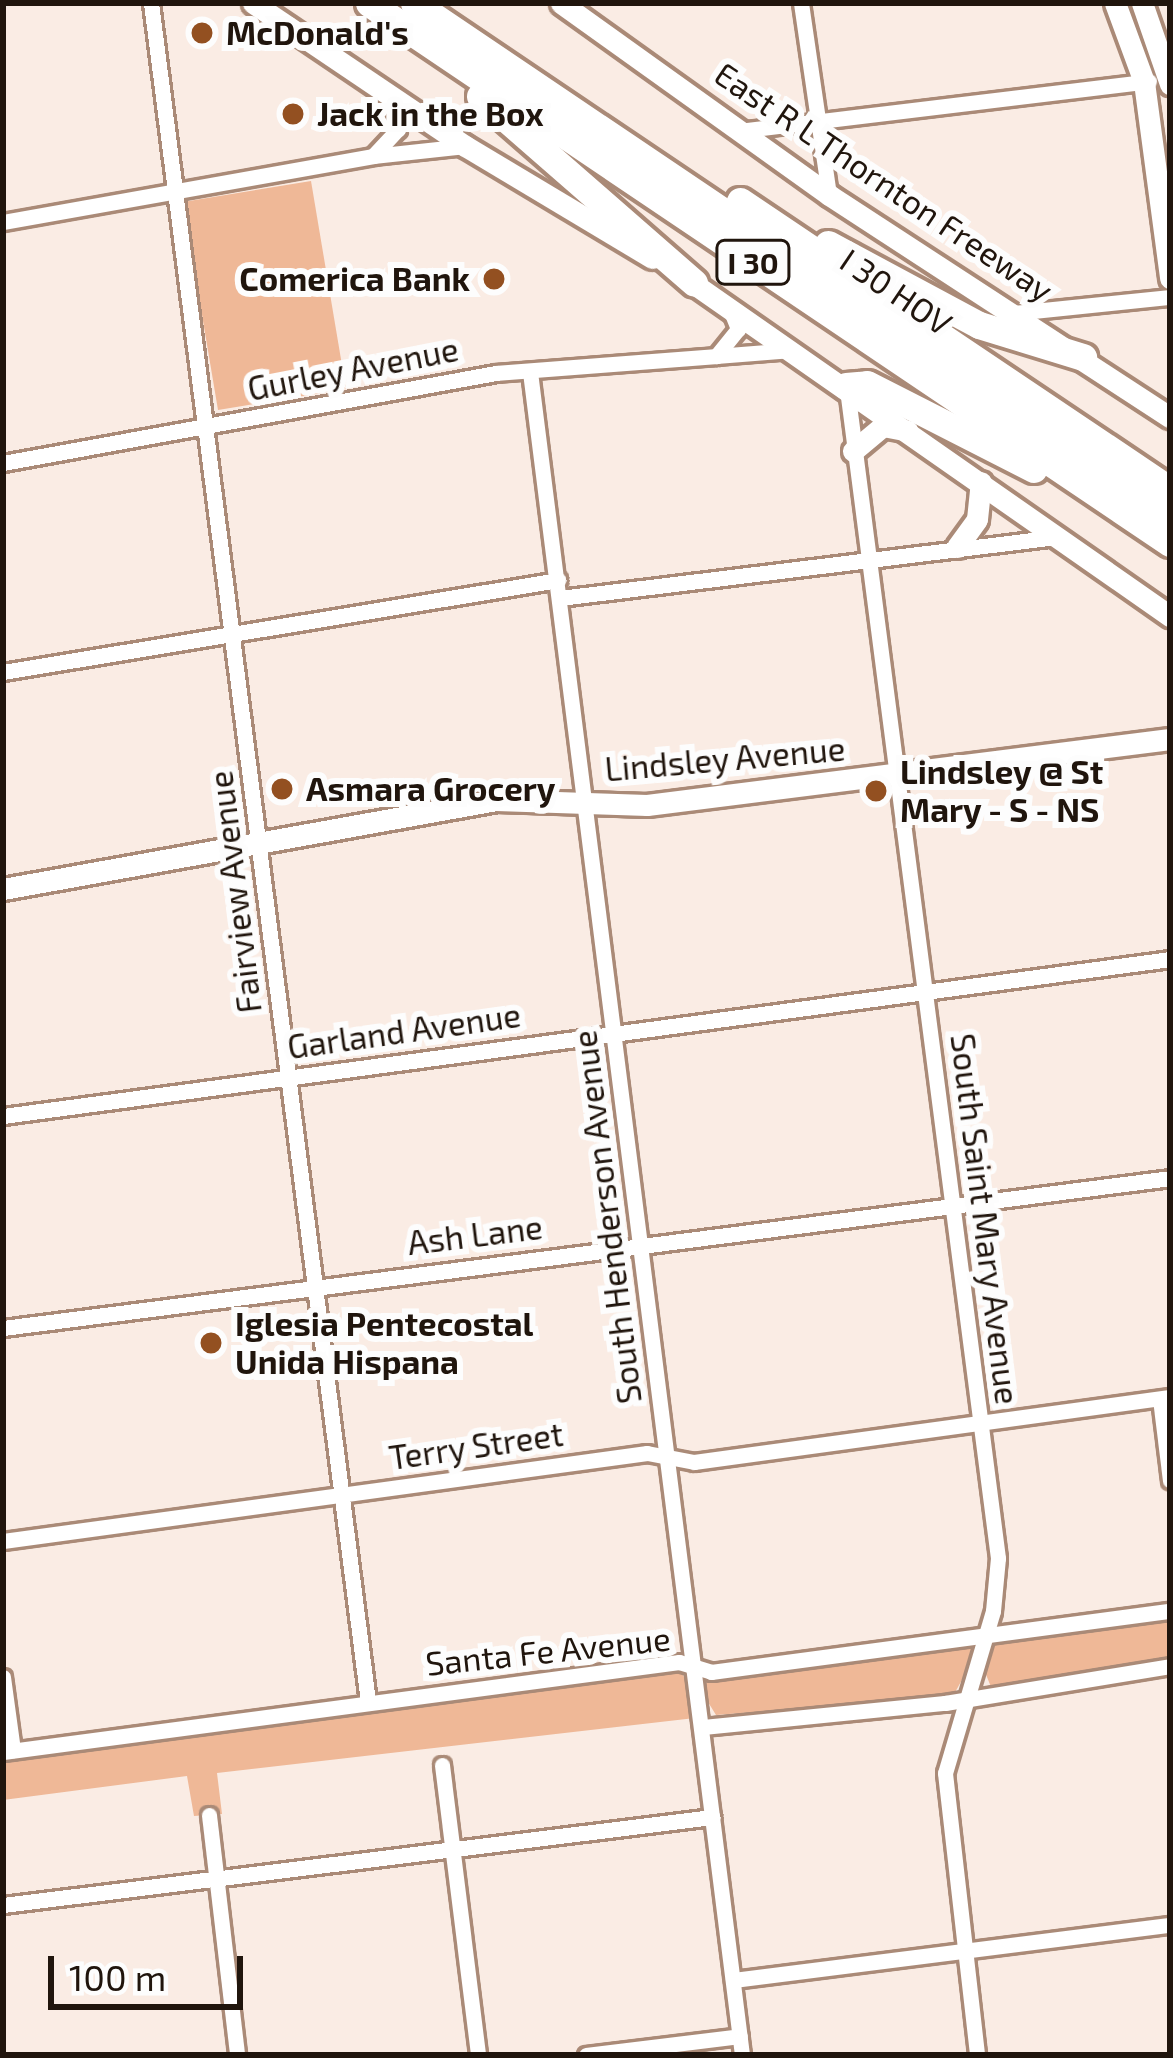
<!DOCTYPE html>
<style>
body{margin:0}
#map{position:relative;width:1173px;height:2058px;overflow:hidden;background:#faece4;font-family:"Exo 2",sans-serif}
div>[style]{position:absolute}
.green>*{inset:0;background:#efb897}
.roads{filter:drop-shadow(3px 0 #aa8a77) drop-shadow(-3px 0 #aa8a77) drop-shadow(0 3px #aa8a77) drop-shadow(0 -3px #aa8a77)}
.street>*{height:15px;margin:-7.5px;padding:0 7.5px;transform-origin:7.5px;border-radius:7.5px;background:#fff}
.secondary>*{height:21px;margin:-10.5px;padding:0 10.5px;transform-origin:10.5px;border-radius:10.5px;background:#fff}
.highway>*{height:27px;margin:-13.5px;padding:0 13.5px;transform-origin:13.5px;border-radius:13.5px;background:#fff}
.dots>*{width:33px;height:33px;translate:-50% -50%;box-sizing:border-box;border:6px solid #fdfdfd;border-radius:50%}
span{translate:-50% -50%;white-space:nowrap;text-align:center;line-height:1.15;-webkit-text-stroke:12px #fdfdfd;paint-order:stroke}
.shield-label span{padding:3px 9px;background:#fdfdfd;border:3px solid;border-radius:9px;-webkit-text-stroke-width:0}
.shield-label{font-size:30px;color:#20150d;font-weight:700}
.poi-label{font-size:33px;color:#20150d;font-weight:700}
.left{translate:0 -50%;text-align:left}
.right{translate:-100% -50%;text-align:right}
.street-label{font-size:33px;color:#20150d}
.frame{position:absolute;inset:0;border:6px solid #20150d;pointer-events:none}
.scale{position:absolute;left:48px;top:1956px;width:195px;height:54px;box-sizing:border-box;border:6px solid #20150d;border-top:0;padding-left:15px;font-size:36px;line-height:42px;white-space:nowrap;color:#20150d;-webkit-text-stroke:9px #fdfdfd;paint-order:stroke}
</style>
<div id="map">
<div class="green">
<div style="clip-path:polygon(311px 181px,346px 389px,218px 410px,183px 202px)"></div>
<div style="clip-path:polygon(1170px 1619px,1170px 1664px,991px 1687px,983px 1667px,968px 1669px,953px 1696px,716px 1715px,708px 1702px,694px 1705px,695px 1718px,217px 1773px,222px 1814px,194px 1816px,187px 1776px,3px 1800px,3px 1759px,679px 1670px,693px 1689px,714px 1679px,963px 1645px,989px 1652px,992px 1643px)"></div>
</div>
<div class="roads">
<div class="street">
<div style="left:151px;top:3px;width:1713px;rotate:82.72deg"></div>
<div style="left:801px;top:3px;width:194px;rotate:81.7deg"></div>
<div style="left:391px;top:98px;width:32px;rotate:77deg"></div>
<div style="left:398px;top:129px;width:37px;rotate:133deg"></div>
<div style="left:373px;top:156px;width:93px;rotate:-6.2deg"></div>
<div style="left:738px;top:131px;width:414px;rotate:-6.9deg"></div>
<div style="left:3px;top:222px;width:376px;rotate:-10.1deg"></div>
<div style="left:730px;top:309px;width:22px;rotate:68deg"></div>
<div style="left:738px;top:329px;width:35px;rotate:129deg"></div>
<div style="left:716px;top:356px;width:76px;rotate:-4.5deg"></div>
<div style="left:1014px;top:313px;width:157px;rotate:-5.9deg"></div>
<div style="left:530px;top:372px;width:1696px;rotate:82.82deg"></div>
<div style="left:847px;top:389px;width:1179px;rotate:82.64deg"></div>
<div style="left:998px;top:1558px;width:53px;rotate:95.4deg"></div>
<div style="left:993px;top:1611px;width:169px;rotate:106.5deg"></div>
<div style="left:945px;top:1773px;width:284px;rotate:83.5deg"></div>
<div style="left:3px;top:463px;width:501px;rotate:-10.35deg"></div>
<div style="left:496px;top:373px;width:221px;rotate:-4.4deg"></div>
<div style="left:560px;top:598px;width:500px;rotate:-7deg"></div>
<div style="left:3px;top:672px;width:563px;rotate:-9.41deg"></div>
<div style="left:3px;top:1116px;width:1178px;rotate:-7.66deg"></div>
<div style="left:3px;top:1328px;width:1177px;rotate:-7.32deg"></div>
<div style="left:1160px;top:1399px;width:82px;rotate:83deg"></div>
<div style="left:3px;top:1541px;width:650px;rotate:-7.78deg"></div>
<div style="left:647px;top:1453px;width:48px;rotate:10.8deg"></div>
<div style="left:694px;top:1462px;width:480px;rotate:-7.8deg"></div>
<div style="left:3px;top:1677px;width:74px;rotate:82.2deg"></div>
<div style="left:703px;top:1727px;width:243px;rotate:-5.7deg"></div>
<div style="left:945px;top:1703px;width:228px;rotate:-9.3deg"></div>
<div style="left:3px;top:1752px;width:682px;rotate:-7.58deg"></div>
<div style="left:679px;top:1662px;width:34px;rotate:17deg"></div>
<div style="left:711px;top:1672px;width:463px;rotate:-7.6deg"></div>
<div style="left:442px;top:1765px;width:292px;rotate:82.9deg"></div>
<div style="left:209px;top:1815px;width:242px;rotate:83.3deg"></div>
<div style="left:3px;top:1905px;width:715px;rotate:-7.07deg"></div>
<div style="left:733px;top:1980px;width:440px;rotate:-7.2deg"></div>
<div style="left:586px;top:2055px;width:155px;rotate:-7deg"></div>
</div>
<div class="secondary">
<div style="left:253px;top:3px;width:256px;rotate:34deg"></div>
<div style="left:465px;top:146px;width:218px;rotate:30.9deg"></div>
<div style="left:561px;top:3px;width:330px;rotate:35.6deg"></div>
<div style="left:829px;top:195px;width:407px;rotate:33.1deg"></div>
<div style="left:1115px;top:3px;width:84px;rotate:69.8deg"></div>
<div style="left:1144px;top:82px;width:198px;rotate:82.4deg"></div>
<div style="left:1142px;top:3px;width:86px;rotate:70.9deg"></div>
<div style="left:684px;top:277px;width:593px;rotate:34.9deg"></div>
<div style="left:853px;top:451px;width:39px;rotate:-40deg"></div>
<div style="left:883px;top:426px;width:25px;rotate:11deg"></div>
<div style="left:957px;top:547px;width:34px;rotate:-54deg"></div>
<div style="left:977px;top:519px;width:37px;rotate:-84deg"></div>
<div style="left:3px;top:889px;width:501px;rotate:-10.23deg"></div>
<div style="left:496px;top:800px;width:151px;rotate:1.9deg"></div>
<div style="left:647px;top:805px;width:527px;rotate:-7.19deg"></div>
</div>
<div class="highway">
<div style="left:369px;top:3px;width:966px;rotate:33.99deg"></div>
<div style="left:414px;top:3px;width:410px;rotate:34deg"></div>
<div style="left:480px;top:96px;width:284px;rotate:41.1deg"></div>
<div style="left:740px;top:201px;width:518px;rotate:33.9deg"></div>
<div style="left:734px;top:227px;width:519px;rotate:33.93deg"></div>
<div style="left:828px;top:244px;width:171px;rotate:28.2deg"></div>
<div style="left:979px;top:325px;width:109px;rotate:17.1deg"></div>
<div style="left:846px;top:386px;width:21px;rotate:-5deg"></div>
<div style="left:867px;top:384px;width:187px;rotate:27deg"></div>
</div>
</div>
<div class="dots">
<div style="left:202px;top:33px;background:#935021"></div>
<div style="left:293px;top:114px;background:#935021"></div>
<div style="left:494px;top:279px;background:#935021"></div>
<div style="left:282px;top:789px;background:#935021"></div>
<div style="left:876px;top:791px;background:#935021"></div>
<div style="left:211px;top:1343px;background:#935021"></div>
</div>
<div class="shield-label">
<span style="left:753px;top:262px">I 30</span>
</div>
<div class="poi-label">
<span class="left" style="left:226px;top:33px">McDonald's</span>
<span class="left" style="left:317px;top:114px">Jack in the Box</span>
<span class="right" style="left:470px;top:279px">Comerica Bank</span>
<span class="left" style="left:900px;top:791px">Lindsley @ St<br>Mary - S - NS</span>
<span class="left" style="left:306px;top:789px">Asmara Grocery</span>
<span class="left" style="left:235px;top:1343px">Iglesia Pentecostal<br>Unida Hispana</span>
</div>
<div class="street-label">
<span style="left:884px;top:182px;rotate:34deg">East R L Thornton Freeway</span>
<span style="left:896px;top:292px;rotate:34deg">I 30 HOV</span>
<span style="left:353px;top:369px;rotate:-11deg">Gurley Avenue</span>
<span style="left:725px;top:759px;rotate:-5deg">Lindsley Avenue</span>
<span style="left:235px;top:892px;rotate:-97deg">Fairview Avenue</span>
<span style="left:404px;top:1031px;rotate:-8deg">Garland Avenue</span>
<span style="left:607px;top:1217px;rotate:-97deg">South Henderson Avenue</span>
<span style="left:985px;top:1219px;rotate:83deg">South Saint Mary Avenue</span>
<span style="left:475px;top:1235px;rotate:-7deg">Ash Lane</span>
<span style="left:476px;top:1446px;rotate:-8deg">Terry Street</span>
<span style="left:548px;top:1651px;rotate:-6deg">Santa Fe Avenue</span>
</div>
<div class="frame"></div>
<div class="scale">100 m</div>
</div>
